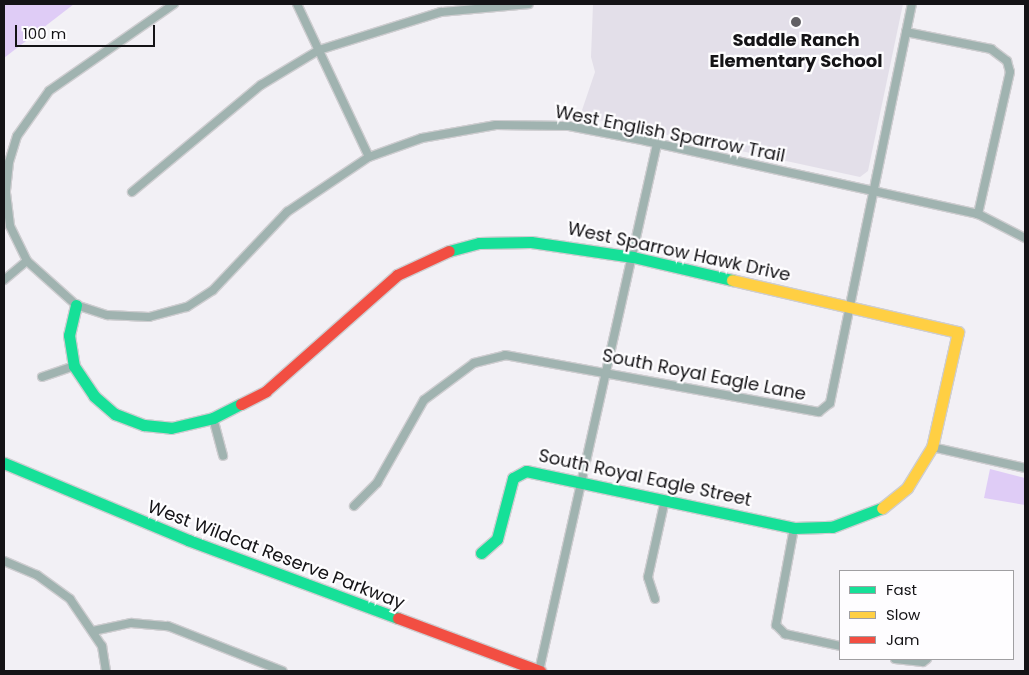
<!DOCTYPE html>
<style>
body{margin:0}
#map{position:relative;width:1029px;height:675px;overflow:hidden;background:#f2f0f5;font-family:Poppins,sans-serif}
div>[style]{position:absolute}
.built>*{inset:0;background:#e3dfe9}
.green>*{inset:0;background:#dfccf6}
.roads{filter:drop-shadow(1px 0 #cecdd0) drop-shadow(-1px 0 #cecdd0) drop-shadow(0 1px #cecdd0) drop-shadow(0 -1px #cecdd0)}
.street>*{height:8px;margin:-4px;padding:0 4px;transform-origin:4px;border-radius:4px;background:#a0b3b0}
.fast>*{height:11px;margin:-5.5px;padding:0 5.5px;transform-origin:5.5px;border-radius:5.5px;background:#16e098}
.slow>*{height:11px;margin:-5.5px;padding:0 5.5px;transform-origin:5.5px;border-radius:5.5px;background:#ffcf43}
.jam>*{height:11px;margin:-5.5px;padding:0 5.5px;transform-origin:5.5px;border-radius:5.5px;background:#f24e42}
.dots>*{width:14px;height:14px;translate:-50% -50%;box-sizing:border-box;border:2px solid #fefdff;border-radius:50%}
span{translate:-50% -50%;white-space:nowrap;text-align:center;line-height:1.15;-webkit-text-stroke:4.5px #fefdff;paint-order:stroke}
.poi-label{font-size:18px;color:#141316;font-weight:700}
.street-label{font-size:18px;color:#141316}
.frame{position:absolute;inset:0;border:5px solid #141316;pointer-events:none}
.legend{position:absolute;left:839px;top:570px;width:175px;height:90px;box-sizing:border-box;background:#fefdff;border:1px solid #a09fa2;margin:0;padding:6px 9px;list-style:none;font-size:15px;color:#141316}
.legend li{display:flex;align-items:center;gap:10px;height:25px}
.legend b{width:25px;border:1px solid #a09fa2}
.scale{position:absolute;left:15px;top:25px;width:140px;height:22px;box-sizing:border-box;border:2px solid #141316;border-top:0;padding-left:6px;font-size:15px;line-height:18px;white-space:nowrap;color:#141316;-webkit-text-stroke:4px #fefdff;paint-order:stroke}
</style>
<div id="map">
<div class="built">
<div style="clip-path:polygon(593px 4px,903px 4px,868px 171px,860px 177px,580px 116px,595px 72px,591px 57px)"></div>
</div>
<div class="green">
<div style="clip-path:polygon(4px 4px,74px 4px,4px 58px)"></div>
<div style="clip-path:polygon(990px 469px,1025px 478px,1025px 505px,984px 498px)"></div>
</div>
<div class="roads">
<div class="street">
<div style="left:174px;top:4px;width:152px;rotate:145.2deg"></div>
<div style="left:49px;top:91px;width:55px;rotate:125.4deg"></div>
<div style="left:17px;top:136px;width:27px;rotate:107deg"></div>
<div style="left:9px;top:162px;width:31px;rotate:96deg"></div>
<div style="left:6px;top:193px;width:33px;rotate:83deg"></div>
<div style="left:10px;top:226px;width:39px;rotate:64deg"></div>
<div style="left:27px;top:261px;width:66px;rotate:41.9deg"></div>
<div style="left:76px;top:305px;width:33px;rotate:18deg"></div>
<div style="left:107px;top:315px;width:42px;rotate:2.7deg"></div>
<div style="left:149px;top:317px;width:39px;rotate:-15deg"></div>
<div style="left:187px;top:307px;width:31px;rotate:-33deg"></div>
<div style="left:213px;top:290px;width:108px;rotate:-46.5deg"></div>
<div style="left:287px;top:212px;width:99px;rotate:-33.9deg"></div>
<div style="left:369px;top:157px;width:56px;rotate:-19.7deg"></div>
<div style="left:422px;top:138px;width:75px;rotate:-10deg"></div>
<div style="left:496px;top:125px;width:73px;rotate:0.8deg"></div>
<div style="left:569px;top:126px;width:78px;rotate:11deg"></div>
<div style="left:646px;top:141px;width:340px;rotate:12.4deg"></div>
<div style="left:978px;top:214px;width:53px;rotate:27.1deg"></div>
<div style="left:297px;top:4px;width:169px;rotate:64.8deg"></div>
<div style="left:906px;top:32px;width:87px;rotate:11.3deg"></div>
<div style="left:991px;top:49px;width:20px;rotate:37deg"></div>
<div style="left:1007px;top:61px;width:11px;rotate:75deg"></div>
<div style="left:1010px;top:72px;width:146px;rotate:102.7deg"></div>
<div style="left:132px;top:192px;width:168px;rotate:-39.7deg"></div>
<div style="left:261px;top:85px;width:68px;rotate:-31.1deg"></div>
<div style="left:319px;top:50px;width:128px;rotate:-17.3deg"></div>
<div style="left:441px;top:12px;width:88px;rotate:-5.2deg"></div>
<div style="left:4px;top:280px;width:30px;rotate:-40deg"></div>
<div style="left:42px;top:377px;width:34px;rotate:-19deg"></div>
<div style="left:213px;top:418px;width:39px;rotate:75deg"></div>
<div style="left:932px;top:447px;width:95px;rotate:12.7deg"></div>
<div style="left:354px;top:506px;width:33px;rotate:-45deg"></div>
<div style="left:377px;top:483px;width:95px;rotate:-60.5deg"></div>
<div style="left:424px;top:400px;width:62px;rotate:-36.5deg"></div>
<div style="left:474px;top:363px;width:32px;rotate:-14deg"></div>
<div style="left:505px;top:355px;width:319px;rotate:10.3deg"></div>
<div style="left:819px;top:412px;width:14px;rotate:-39deg"></div>
<div style="left:830px;top:403px;width:407px;rotate:-78.4deg"></div>
<div style="left:794px;top:528px;width:99px;rotate:100.5deg"></div>
<div style="left:776px;top:625px;width:13px;rotate:45deg"></div>
<div style="left:785px;top:634px;width:56px;rotate:12.3deg"></div>
<div style="left:4px;top:561px;width:36px;rotate:23deg"></div>
<div style="left:37px;top:575px;width:41px;rotate:36deg"></div>
<div style="left:70px;top:599px;width:57px;rotate:55.8deg"></div>
<div style="left:102px;top:646px;width:25px;rotate:81deg"></div>
<div style="left:655px;top:599px;width:23px;rotate:-108deg"></div>
<div style="left:648px;top:577px;width:79px;rotate:-77.6deg"></div>
<div style="left:93px;top:631px;width:39px;rotate:-12deg"></div>
<div style="left:131px;top:623px;width:37px;rotate:5deg"></div>
<div style="left:168px;top:626px;width:123px;rotate:21.5deg"></div>
<div style="left:895px;top:659px;width:28px;rotate:6deg"></div>
<div style="left:923px;top:662px;width:5px;rotate:-37deg"></div>
<div style="left:539px;top:671px;width:540px;rotate:-77.38deg"></div>
</div>
<div class="fast">
<div style="left:449px;top:251px;width:31px;rotate:-15deg"></div>
<div style="left:479px;top:243px;width:52px;rotate:-1.1deg"></div>
<div style="left:531px;top:242px;width:103px;rotate:8.4deg"></div>
<div style="left:633px;top:257px;width:102px;rotate:13.1deg"></div>
<div style="left:76px;top:305px;width:31px;rotate:103deg"></div>
<div style="left:69px;top:335px;width:31px;rotate:81deg"></div>
<div style="left:74px;top:366px;width:36px;rotate:56deg"></div>
<div style="left:94px;top:396px;width:28px;rotate:41deg"></div>
<div style="left:115px;top:414px;width:31px;rotate:21deg"></div>
<div style="left:144px;top:425px;width:27px;rotate:6deg"></div>
<div style="left:171px;top:428px;width:43px;rotate:-13.4deg"></div>
<div style="left:213px;top:418px;width:31px;rotate:-27deg"></div>
<div style="left:4px;top:463px;width:199px;rotate:22.7deg"></div>
<div style="left:188px;top:540px;width:224px;rotate:20.4deg"></div>
<div style="left:481px;top:553px;width:21px;rotate:-41deg"></div>
<div style="left:497px;top:539px;width:63px;rotate:-75.3deg"></div>
<div style="left:513px;top:478px;width:15px;rotate:-28deg"></div>
<div style="left:526px;top:471px;width:274px;rotate:12deg"></div>
<div style="left:794px;top:528px;width:38px;rotate:-2deg"></div>
<div style="left:832px;top:527px;width:53px;rotate:-20.8deg"></div>
</div>
<div class="slow">
<div style="left:732px;top:280px;width:232px;rotate:13deg"></div>
<div style="left:958px;top:332px;width:118px;rotate:102.7deg"></div>
<div style="left:932px;top:447px;width:48px;rotate:121.4deg"></div>
<div style="left:907px;top:488px;width:32px;rotate:141deg"></div>
</div>
<div class="jam">
<div style="left:241px;top:404px;width:28px;rotate:-27deg"></div>
<div style="left:266px;top:391px;width:175px;rotate:-41.5deg"></div>
<div style="left:397px;top:275px;width:57px;rotate:-24.8deg"></div>
<div style="left:398px;top:618px;width:152px;rotate:20.5deg"></div>
</div>
</div>
<div class="dots">
<div style="left:796px;top:22px;background:#626064"></div>
</div>
<div class="poi-label">
<span style="left:796px;top:51px">Saddle Ranch<br>Elementary School</span>
</div>
<div class="street-label">
<span style="left:670px;top:134px;rotate:11deg">West English Sparrow Trail</span>
<span style="left:679px;top:252px;rotate:12deg">West Sparrow Hawk Drive</span>
<span style="left:704px;top:375px;rotate:11deg">South Royal Eagle Lane</span>
<span style="left:645px;top:478px;rotate:12deg">South Royal Eagle Street</span>
<span style="left:276px;top:555px;rotate:21deg">West Wildcat Reserve Parkway</span>
</div>
<div class="frame"></div>
<ul class="legend">
<li><b style="height:6px;background:#16e098"></b>Fast</li>
<li><b style="height:6px;background:#ffcf43"></b>Slow</li>
<li><b style="height:6px;background:#f24e42"></b>Jam</li>
</ul>
<div class="scale">100 m</div>
</div>
